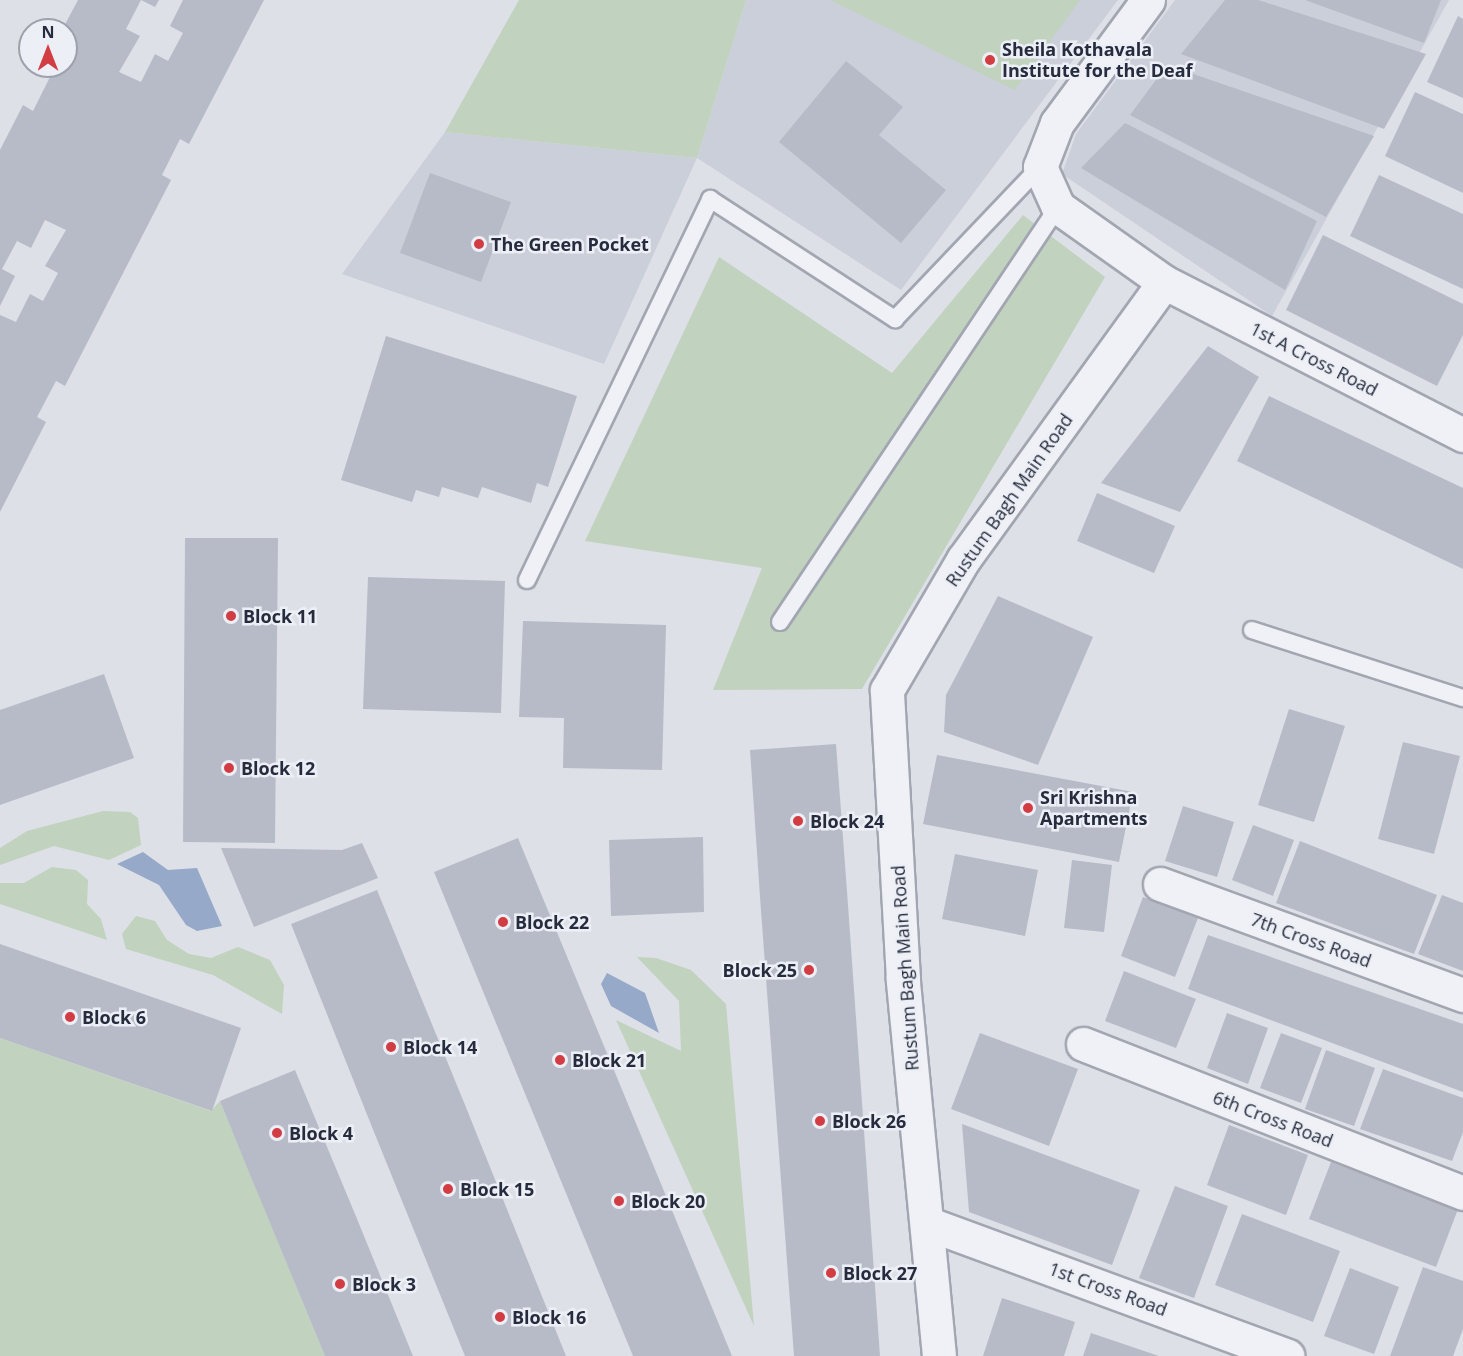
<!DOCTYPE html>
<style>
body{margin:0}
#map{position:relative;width:1463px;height:1356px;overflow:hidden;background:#dde0e7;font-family:"Open Sans",sans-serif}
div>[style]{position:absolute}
.built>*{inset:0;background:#cbcfd9}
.green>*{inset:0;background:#c1d2be}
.water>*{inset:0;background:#96a9c9}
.building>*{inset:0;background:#b7bbc7}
.roads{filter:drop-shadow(2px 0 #a2a6b1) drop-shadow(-2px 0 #a2a6b1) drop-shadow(0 2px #a2a6b1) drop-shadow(0 -2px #a2a6b1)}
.service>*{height:16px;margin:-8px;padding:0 8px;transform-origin:8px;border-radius:8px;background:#f0f1f6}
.minor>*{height:33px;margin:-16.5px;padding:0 16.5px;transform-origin:16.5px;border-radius:16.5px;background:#f0f1f6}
.dots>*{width:16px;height:16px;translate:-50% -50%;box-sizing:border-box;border:3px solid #eceff5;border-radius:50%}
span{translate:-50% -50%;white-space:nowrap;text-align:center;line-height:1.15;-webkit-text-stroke:5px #eceff5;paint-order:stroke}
.poi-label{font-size:18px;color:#262c3e;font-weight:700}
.left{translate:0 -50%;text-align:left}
.right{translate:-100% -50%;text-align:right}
.street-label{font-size:18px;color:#262c3e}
.north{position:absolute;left:18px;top:18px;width:60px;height:60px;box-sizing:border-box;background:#eceff5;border:2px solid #9da1ac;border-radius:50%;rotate:0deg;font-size:16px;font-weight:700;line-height:24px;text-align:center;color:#262c3e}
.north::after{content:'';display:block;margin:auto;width:21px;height:27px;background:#d23c43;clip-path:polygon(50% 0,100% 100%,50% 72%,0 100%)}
</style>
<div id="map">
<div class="built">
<div style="clip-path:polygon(746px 0,1118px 0,901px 290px,697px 158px,604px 364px,342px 274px,445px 132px,697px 158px)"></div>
<div style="clip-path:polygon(1175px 0,1449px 0,1272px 316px,1062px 174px,1076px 134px)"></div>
</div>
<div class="green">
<div style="clip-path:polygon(519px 0,746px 0,697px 158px,445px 132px)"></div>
<div style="clip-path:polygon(830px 0,1080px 0,1015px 90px)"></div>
<div style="clip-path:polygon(1023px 215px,1105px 277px,862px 689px,713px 690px,762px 568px,585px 541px,719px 257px,892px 373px)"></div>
<div style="clip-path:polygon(103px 811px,130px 812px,138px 818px,141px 845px,109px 860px,54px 846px,0 865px,0 848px,27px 831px)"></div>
<div style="clip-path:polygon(52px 867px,76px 870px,88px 880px,87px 904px,101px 919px,107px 940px,0 904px,0 883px,24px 883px)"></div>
<div style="clip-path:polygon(136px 916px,155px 921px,167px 940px,189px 954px,211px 958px,238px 947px,270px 960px,284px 985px,282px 1014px,213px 975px,126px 949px,122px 934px)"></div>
<div style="clip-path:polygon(637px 957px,656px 958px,691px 970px,726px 1004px,754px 1326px,616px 1020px,681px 1051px,679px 1001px)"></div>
<div style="clip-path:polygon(0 1038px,211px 1111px,220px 1101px,325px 1356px,0 1356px)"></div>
</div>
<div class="water">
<div style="clip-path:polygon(143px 852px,168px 870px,197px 868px,222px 926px,197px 931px,186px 925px,159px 885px,117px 864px)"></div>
<div style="clip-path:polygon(607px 973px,645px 993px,659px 1033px,611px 1006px,601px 984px)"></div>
</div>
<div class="building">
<div style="clip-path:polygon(78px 0,159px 0,155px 7px,141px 0,126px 29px,140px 36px,119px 72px,141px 82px,155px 54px,168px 61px,183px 33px,170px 26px,183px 0,264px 0,189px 144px,180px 139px,162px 175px,171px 180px,65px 386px,56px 381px,37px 417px,46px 422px,0 512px,0 315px,16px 322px,30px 294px,43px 301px,58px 273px,45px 266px,66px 230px,45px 220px,31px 248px,17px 241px,2px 269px,15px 276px,0 306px,0 150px,23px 105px,33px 111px,51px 75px,41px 70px,44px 66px,66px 66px,66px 30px,62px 30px)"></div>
<div style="clip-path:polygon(1225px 0,1258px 0,1426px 54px,1384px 129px,1181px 54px)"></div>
<div style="clip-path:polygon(1305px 0,1441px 0,1424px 43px)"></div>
<div style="clip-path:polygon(1458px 16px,1463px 19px,1463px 98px,1427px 82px)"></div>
<div style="clip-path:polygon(846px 61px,903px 107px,879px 135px,946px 190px,901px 243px,779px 142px)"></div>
<div style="clip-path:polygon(1167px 65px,1374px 136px,1326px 217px,1130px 115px)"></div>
<div style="clip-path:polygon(1415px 92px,1463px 114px,1463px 193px,1385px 156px)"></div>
<div style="clip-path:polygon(1125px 123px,1317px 221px,1285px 290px,1081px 168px)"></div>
<div style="clip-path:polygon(430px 173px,511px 202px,481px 282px,400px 253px)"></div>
<div style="clip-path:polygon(1379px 175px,1463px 214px,1463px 289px,1350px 236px)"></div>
<div style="clip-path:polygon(1323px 235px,1463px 304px,1463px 335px,1437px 386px,1286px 310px)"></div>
<div style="clip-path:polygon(386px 336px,577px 396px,548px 487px,537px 483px,531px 503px,482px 487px,478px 498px,442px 487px,439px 497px,416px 490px,412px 502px,341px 480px)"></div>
<div style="clip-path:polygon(1208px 346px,1259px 377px,1180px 512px,1101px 483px)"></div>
<div style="clip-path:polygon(1269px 396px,1463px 488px,1463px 569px,1237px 461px)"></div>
<div style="clip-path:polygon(1097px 493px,1175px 526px,1154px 573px,1077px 541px)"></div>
<div style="clip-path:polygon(185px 538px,278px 538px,275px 843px,183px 842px)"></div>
<div style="clip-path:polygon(368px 577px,505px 581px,501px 713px,363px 709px)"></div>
<div style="clip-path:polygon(998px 596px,1093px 637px,1038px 765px,944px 732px,946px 695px)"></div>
<div style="clip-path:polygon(523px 621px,666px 625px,662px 770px,563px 768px,564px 718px,519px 717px)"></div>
<div style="clip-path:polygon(104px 674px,134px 758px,0 805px,0 710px)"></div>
<div style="clip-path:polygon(1289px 709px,1345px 726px,1314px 822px,1258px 805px)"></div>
<div style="clip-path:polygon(1403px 742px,1460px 756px,1434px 854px,1378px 839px)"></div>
<div style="clip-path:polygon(836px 744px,847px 891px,880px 1356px,794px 1356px,760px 897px,750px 750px)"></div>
<div style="clip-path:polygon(937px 755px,1133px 792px,1119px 862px,923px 824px)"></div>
<div style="clip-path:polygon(1183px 806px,1234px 822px,1217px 877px,1165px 861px)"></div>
<div style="clip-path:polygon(1253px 825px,1294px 840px,1273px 896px,1232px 880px)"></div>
<div style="clip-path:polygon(703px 837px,704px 912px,611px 916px,609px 840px)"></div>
<div style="clip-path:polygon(518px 838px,690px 1254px,732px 1356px,633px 1356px,489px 1006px,434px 872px)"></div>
<div style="clip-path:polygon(1300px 841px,1437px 895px,1414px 954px,1276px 903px)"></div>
<div style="clip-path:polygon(362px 843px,378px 878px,254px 927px,221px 848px,342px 850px)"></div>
<div style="clip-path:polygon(955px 854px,1038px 870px,1025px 936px,942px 919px)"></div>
<div style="clip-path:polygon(1072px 860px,1112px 865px,1104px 932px,1064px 928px)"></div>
<div style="clip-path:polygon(377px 890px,463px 1100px,566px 1356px,465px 1356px,376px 1137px,291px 924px)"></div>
<div style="clip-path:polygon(1442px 895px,1463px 903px,1463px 971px,1418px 954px)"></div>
<div style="clip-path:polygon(1143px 897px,1198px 918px,1175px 977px,1121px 956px)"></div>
<div style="clip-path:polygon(1208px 935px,1463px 1024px,1463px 1092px,1188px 989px)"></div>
<div style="clip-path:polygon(0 944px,241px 1028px,212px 1111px,0 1038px)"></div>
<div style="clip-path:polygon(1124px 971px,1196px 999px,1176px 1048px,1105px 1021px)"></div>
<div style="clip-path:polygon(1227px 1013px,1268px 1028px,1248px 1084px,1207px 1068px)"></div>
<div style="clip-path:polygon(980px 1033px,1078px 1069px,1049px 1146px,951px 1109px)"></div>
<div style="clip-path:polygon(1281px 1033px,1322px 1048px,1301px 1103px,1260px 1088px)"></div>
<div style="clip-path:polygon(1326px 1050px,1375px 1068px,1354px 1126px,1305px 1109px)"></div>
<div style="clip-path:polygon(1383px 1069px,1463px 1098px,1463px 1132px,1452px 1161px,1360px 1129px)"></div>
<div style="clip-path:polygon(295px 1070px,355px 1214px,413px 1356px,325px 1356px,246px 1165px,220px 1101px)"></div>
<div style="clip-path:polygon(962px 1124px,1140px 1190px,1112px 1265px,969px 1212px)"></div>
<div style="clip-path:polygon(1229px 1125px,1308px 1155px,1286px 1215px,1207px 1185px)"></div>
<div style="clip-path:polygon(1331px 1162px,1458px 1209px,1436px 1267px,1309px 1219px)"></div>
<div style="clip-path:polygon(1175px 1186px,1228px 1206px,1194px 1298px,1139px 1278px)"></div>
<div style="clip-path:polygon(1242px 1214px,1340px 1251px,1313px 1322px,1215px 1285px)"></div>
<div style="clip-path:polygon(1423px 1267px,1463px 1281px,1463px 1329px,1453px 1356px,1390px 1356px)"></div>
<div style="clip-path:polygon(1350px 1268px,1399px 1287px,1374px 1354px,1324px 1336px)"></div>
<div style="clip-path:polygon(1002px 1298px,1075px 1322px,1064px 1356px,983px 1356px)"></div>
<div style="clip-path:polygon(1091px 1333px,1159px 1356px,1083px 1356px)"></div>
</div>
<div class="roads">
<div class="service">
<div style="left:527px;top:580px;width:423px;rotate:-64.3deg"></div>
<div style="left:710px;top:199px;width:221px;rotate:33deg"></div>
<div style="left:895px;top:319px;width:210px;rotate:-46.4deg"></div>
<div style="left:780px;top:622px;width:500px;rotate:-56.2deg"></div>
<div style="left:1252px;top:630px;width:222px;rotate:17.9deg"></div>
</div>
<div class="minor">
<div style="left:1164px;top:282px;width:336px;rotate:27.1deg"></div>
<div style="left:1160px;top:884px;width:323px;rotate:20.1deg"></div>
<div style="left:1083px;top:1044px;width:408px;rotate:21.4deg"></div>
<div style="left:929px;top:1224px;width:382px;rotate:20.2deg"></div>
<div style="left:939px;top:1356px;width:379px;rotate:-95.5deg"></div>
<div style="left:903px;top:979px;width:289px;rotate:-93.2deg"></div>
<div style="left:887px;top:690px;width:151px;rotate:-59.7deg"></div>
<div style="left:963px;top:560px;width:343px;rotate:-54.1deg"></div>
<div style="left:1164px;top:282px;width:130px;rotate:-144.7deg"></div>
<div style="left:1058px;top:207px;width:44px;rotate:-114.2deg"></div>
<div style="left:1040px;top:167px;width:47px;rotate:-68.9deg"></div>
<div style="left:1057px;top:123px;width:153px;rotate:-53.5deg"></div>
</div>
</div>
<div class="dots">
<div style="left:990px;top:60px;background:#d23c43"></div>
<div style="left:479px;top:244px;background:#d23c43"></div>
<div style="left:231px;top:616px;background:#d23c43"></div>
<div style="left:229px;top:768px;background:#d23c43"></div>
<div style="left:1028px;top:808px;background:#d23c43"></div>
<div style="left:798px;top:821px;background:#d23c43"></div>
<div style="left:503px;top:922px;background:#d23c43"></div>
<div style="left:809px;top:970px;background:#d23c43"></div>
<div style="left:70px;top:1017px;background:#d23c43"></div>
<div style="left:391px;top:1047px;background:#d23c43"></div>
<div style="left:560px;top:1060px;background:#d23c43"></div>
<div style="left:820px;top:1121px;background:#d23c43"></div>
<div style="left:277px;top:1133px;background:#d23c43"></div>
<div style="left:448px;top:1189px;background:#d23c43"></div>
<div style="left:619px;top:1201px;background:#d23c43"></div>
<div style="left:831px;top:1273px;background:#d23c43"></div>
<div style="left:340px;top:1284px;background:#d23c43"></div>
<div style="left:500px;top:1317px;background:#d23c43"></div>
</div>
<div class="poi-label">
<span class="left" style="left:1002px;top:60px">Sheila Kothavala<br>Institute for the Deaf</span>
<span class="left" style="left:491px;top:244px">The Green Pocket</span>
<span class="left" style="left:243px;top:616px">Block 11</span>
<span class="left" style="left:241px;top:768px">Block 12</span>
<span class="left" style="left:1040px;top:808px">Sri Krishna<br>Apartments</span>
<span class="left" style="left:810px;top:821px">Block 24</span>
<span class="left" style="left:515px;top:922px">Block 22</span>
<span class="right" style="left:797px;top:970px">Block 25</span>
<span class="left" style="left:82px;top:1017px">Block 6</span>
<span class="left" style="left:403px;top:1047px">Block 14</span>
<span class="left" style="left:572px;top:1060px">Block 21</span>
<span class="left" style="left:832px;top:1121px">Block 26</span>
<span class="left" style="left:289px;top:1133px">Block 4</span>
<span class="left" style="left:460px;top:1189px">Block 15</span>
<span class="left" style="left:631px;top:1201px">Block 20</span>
<span class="left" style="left:843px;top:1273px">Block 27</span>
<span class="left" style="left:352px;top:1284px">Block 3</span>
<span class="left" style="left:512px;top:1317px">Block 16</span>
</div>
<div class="street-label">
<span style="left:1314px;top:359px;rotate:27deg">1st A Cross Road</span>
<span style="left:1009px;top:500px;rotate:-55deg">Rustum Bagh Main Road</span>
<span style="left:1311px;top:940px;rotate:20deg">7th Cross Road</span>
<span style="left:905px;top:968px;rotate:-94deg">Rustum Bagh Main Road</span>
<span style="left:1273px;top:1119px;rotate:21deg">6th Cross Road</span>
<span style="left:1108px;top:1289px;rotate:20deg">1st Cross Road</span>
</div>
<div class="north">N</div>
</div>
